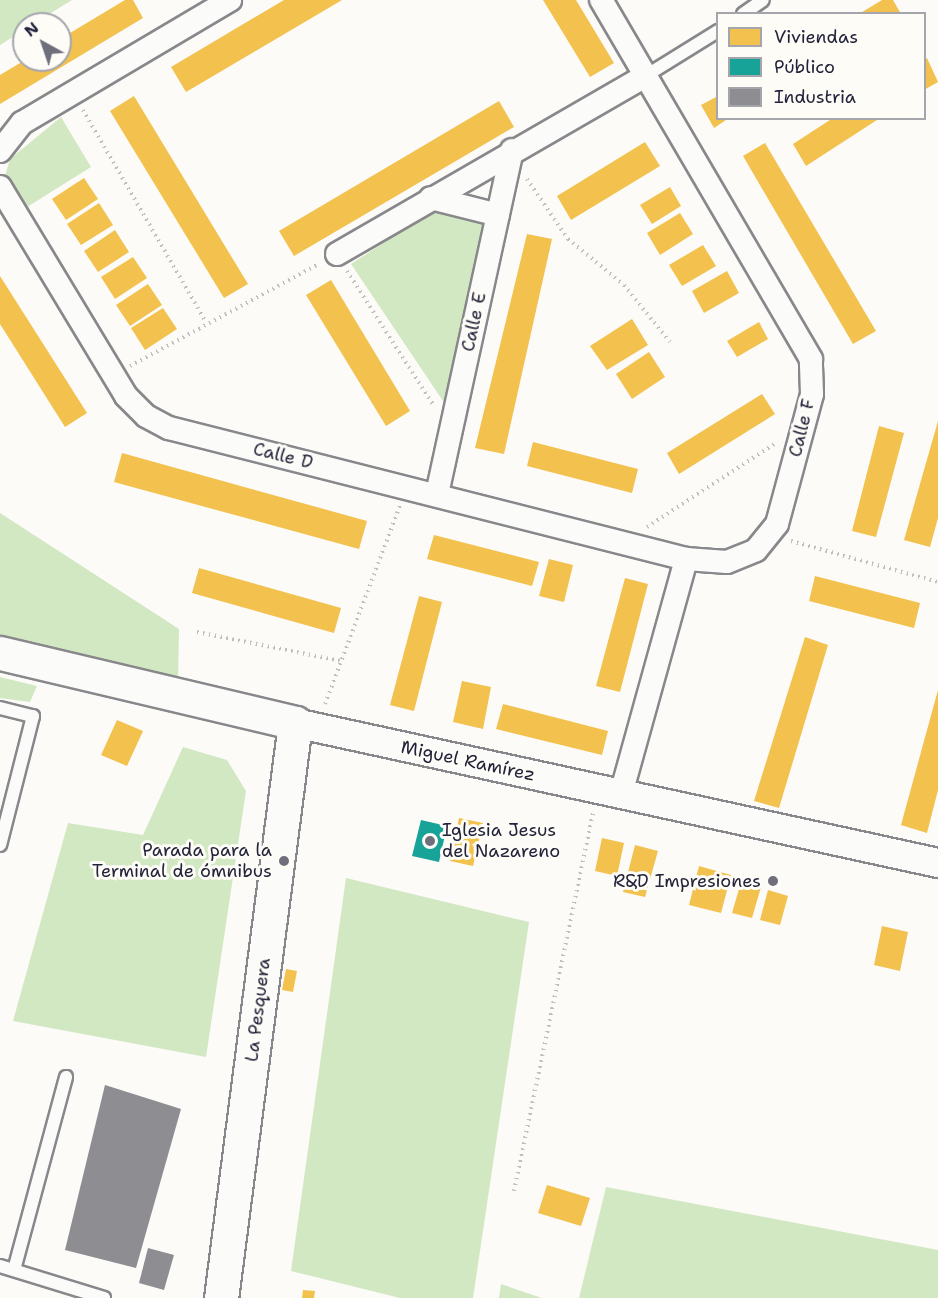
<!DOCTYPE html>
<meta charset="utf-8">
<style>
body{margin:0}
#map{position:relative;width:938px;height:1298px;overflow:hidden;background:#fcfbf8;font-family:"Shantell Sans",sans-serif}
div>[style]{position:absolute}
.green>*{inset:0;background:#d2e8c2}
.homes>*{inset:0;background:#f2c14e}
.public>*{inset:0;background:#17a398}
.industry>*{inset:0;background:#8d8d92}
.path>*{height:4px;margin-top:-2px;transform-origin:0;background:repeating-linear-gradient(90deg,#bfbfc0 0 1.5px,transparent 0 6px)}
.roads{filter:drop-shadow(2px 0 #88888c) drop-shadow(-2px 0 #88888c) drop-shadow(0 2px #88888c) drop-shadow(0 -2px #88888c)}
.service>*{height:12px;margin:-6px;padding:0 6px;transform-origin:6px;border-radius:6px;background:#fbfbf9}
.minor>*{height:22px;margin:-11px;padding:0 11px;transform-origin:11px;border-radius:11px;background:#fbfbf9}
.tertiary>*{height:28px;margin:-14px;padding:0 14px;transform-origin:14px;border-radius:14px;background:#fbfbf9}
.secondary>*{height:33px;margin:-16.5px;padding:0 16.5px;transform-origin:16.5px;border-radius:16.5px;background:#fbfbf9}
.dots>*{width:16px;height:16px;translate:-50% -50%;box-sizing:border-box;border:3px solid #fdfcf7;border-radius:50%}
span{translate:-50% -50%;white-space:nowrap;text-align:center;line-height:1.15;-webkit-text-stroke:6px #fdfcf7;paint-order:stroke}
.street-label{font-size:18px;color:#22223b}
.poi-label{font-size:18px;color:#22223b}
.left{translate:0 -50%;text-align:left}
.right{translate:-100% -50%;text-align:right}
.legend{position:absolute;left:716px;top:12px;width:210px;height:108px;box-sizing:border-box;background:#fdfcf7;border:2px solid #a5a5ac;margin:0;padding:8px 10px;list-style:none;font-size:18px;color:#22223b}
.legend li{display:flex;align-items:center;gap:12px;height:30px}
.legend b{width:30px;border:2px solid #a5a5ac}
.north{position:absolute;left:12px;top:12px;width:60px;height:60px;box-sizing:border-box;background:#fdfcf7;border:2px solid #a5a5ac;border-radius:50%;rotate:320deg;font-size:16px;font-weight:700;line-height:24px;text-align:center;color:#22223b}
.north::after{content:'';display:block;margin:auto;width:21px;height:27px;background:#6e6e7d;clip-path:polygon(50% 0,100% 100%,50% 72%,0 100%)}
</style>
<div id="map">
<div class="green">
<div style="clip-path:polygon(0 0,72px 0,33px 24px,24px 24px,24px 30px,0 45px)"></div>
<div style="clip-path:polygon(61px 117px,91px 167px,24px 209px,5px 176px,10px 159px)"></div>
<div style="clip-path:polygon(433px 211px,483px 221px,447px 407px,351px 264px)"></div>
<div style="clip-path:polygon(0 513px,179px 629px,178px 684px,0 641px)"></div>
<div style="clip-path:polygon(0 677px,37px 686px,30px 702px,0 698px)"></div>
<div style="clip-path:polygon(183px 747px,227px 760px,246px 791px,206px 1057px,13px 1021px,68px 823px,143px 835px)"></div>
<div style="clip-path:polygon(346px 878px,529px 922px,473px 1298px,400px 1298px,291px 1271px)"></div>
<div style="clip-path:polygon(606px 1187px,938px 1250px,938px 1298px,579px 1298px)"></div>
<div style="clip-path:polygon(501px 1284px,542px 1298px,499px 1298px)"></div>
</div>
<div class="homes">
<div style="clip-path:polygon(125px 0,133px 0,143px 18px,0 104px,0 75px,25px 60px,60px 60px,60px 39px)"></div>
<div style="clip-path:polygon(284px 0,342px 0,186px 92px,171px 67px)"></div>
<div style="clip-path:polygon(543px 0,576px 0,614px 63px,590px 77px)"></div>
<div style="clip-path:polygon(882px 0,893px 0,901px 14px,859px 14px)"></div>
<div style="clip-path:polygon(927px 58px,938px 82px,924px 90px,924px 60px)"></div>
<div style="clip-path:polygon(134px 96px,248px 284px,224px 298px,110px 111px)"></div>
<div style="clip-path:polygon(718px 96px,718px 118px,729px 118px,714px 128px,701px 105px)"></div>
<div style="clip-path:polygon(499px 101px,514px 127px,294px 256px,279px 231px)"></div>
<div style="clip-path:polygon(833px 118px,880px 118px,806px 166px,793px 144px)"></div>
<div style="clip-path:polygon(645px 142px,660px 166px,571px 220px,557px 196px)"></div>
<div style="clip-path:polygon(765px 143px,876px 331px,853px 344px,743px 156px)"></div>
<div style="clip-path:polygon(84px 178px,98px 199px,66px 220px,52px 199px)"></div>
<div style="clip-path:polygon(670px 187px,681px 206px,652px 224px,640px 205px)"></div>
<div style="clip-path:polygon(99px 203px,113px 225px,81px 245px,67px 224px)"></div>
<div style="clip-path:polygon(680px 213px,693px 234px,660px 255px,647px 233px)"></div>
<div style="clip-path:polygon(115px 230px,129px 252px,98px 272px,84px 251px)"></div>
<div style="clip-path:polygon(527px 234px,552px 239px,504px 454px,475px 448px)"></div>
<div style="clip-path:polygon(703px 245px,716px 266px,682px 286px,669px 265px)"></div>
<div style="clip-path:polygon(133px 257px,147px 278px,115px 299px,101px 277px)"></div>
<div style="clip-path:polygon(727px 271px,739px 293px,704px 313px,692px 291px)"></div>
<div style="clip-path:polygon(0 276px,87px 413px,65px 427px,0 324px)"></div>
<div style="clip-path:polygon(331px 280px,410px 411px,386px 426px,306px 295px)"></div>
<div style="clip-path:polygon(148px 284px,162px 305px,130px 326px,116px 305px)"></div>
<div style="clip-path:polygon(163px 308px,177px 329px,145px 350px,131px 328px)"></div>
<div style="clip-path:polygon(632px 319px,648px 345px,607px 370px,590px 346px)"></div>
<div style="clip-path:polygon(759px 322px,768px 339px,737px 357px,727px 341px)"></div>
<div style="clip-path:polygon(649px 352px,665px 377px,632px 399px,616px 374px)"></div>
<div style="clip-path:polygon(762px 394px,775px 414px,679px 474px,667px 453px)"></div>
<div style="clip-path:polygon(938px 421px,938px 518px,930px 547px,904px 540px)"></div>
<div style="clip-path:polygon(879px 426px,904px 433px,876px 537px,852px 531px)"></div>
<div style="clip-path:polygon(533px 442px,638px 469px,632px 493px,527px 466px)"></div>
<div style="clip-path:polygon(122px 453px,367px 521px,359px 549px,114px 482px)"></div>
<div style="clip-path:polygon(434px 535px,539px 562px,532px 586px,427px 559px)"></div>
<div style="clip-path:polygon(549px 559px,573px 565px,564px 602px,539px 596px)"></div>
<div style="clip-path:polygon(199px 568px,341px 608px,334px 633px,192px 593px)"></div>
<div style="clip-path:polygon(815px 576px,920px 603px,914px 628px,809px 601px)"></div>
<div style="clip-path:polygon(625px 578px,648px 584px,620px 692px,596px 686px)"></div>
<div style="clip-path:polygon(419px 596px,442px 602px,414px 711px,390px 705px)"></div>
<div style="clip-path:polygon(805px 637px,828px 645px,779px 808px,754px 801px)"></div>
<div style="clip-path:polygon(462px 681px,491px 687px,483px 729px,453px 722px)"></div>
<div style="clip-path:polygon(938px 690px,938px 790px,927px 833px,901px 825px)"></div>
<div style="clip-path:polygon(503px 704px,608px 731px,602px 755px,496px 729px)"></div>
<div style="clip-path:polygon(117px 720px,143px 731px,127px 766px,101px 755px)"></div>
<div style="clip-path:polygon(459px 818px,483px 823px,473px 866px,450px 861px)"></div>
<div style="clip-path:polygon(602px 838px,624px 843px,617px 876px,595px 871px)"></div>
<div style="clip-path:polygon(635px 845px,658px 851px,645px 897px,623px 892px)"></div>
<div style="clip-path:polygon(699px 866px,731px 875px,721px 913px,689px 905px)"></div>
<div style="clip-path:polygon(741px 882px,761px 887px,752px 918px,732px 913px)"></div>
<div style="clip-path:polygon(768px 890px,788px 896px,780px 925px,760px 920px)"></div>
<div style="clip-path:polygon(882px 926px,908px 932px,900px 971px,874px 965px)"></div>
<div style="clip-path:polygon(286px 969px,297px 971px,293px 992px,282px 990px)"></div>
<div style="clip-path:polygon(547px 1185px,590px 1198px,581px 1226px,538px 1213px)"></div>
<div style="clip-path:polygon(303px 1290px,315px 1291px,314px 1298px,302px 1298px)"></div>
</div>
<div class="public">
<div style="clip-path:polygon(421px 820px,447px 826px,439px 862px,412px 856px)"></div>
</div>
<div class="industry">
<div style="clip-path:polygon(105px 1085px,181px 1109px,136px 1268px,65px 1250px)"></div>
<div style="clip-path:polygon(148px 1248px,174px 1255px,164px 1290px,139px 1283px)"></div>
</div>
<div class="path">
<div style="left:83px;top:110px;width:245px;rotate:59.9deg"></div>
<div style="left:527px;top:179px;width:73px;rotate:55.7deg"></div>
<div style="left:568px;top:239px;width:72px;rotate:39.4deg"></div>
<div style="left:624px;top:285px;width:73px;rotate:51.1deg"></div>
<div style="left:347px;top:271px;width:161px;rotate:57.2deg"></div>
<div style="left:130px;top:366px;width:215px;rotate:-28.4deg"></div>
<div style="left:647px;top:527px;width:154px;rotate:-33.1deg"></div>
<div style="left:791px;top:541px;width:153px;rotate:15.6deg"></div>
<div style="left:197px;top:632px;width:147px;rotate:11.4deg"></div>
<div style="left:325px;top:704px;width:212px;rotate:-69.3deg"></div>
<div style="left:514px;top:1191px;width:386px;rotate:-78.2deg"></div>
</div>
<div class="roads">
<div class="service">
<div style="left:743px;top:14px;width:24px;rotate:-35deg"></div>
<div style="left:647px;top:75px;width:84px;rotate:-31.8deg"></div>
<div style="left:0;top:708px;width:34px;rotate:14deg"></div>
<div style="left:33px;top:716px;width:133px;rotate:104.3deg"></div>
<div style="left:0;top:1266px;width:109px;rotate:17.1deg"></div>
<div style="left:14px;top:1270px;width:200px;rotate:-74.9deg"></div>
</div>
<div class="minor">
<div style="left:0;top:151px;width:36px;rotate:-52deg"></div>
<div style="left:22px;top:123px;width:242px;rotate:-30.6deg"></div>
<div style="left:0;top:187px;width:244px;rotate:58.9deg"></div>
<div style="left:126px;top:396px;width:28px;rotate:45deg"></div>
<div style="left:146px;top:416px;width:26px;rotate:28deg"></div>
<div style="left:169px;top:428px;width:533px;rotate:14.22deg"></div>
<div style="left:686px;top:559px;width:41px;rotate:4.2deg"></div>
<div style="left:727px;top:562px;width:31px;rotate:-22deg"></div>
<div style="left:756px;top:550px;width:33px;rotate:-51deg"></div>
<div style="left:777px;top:524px;width:135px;rotate:-74.9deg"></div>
<div style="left:812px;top:394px;width:35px;rotate:-92deg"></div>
<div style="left:811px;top:359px;width:416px;rotate:-120.3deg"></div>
<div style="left:431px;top:198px;width:69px;rotate:14.2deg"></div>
<div style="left:337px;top:254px;width:358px;rotate:-30deg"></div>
<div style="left:437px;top:494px;width:352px;rotate:-77.7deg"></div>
<div style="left:621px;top:794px;width:244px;rotate:-74.5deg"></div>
</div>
<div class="tertiary">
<div style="left:295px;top:723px;width:658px;rotate:12.28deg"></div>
</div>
<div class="secondary">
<div style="left:0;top:653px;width:303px;rotate:13.3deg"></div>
<div style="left:295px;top:723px;width:580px;rotate:97.33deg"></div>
</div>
</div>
<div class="dots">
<div style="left:430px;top:841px;background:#6e6e7d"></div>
<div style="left:284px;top:861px;background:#6e6e7d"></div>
<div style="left:773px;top:881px;background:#6e6e7d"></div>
</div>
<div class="street-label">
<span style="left:474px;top:322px;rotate:-78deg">Calle E</span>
<span style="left:802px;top:428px;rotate:-76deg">Calle F</span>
<span style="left:283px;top:456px;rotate:14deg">Calle D</span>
<span style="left:468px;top:761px;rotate:12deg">Miguel Ramírez</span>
<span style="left:258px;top:1010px;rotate:-83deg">La Pesquera</span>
</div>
<div class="poi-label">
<span class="left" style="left:442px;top:841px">Iglesia Jesus<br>del Nazareno</span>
<span class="right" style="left:272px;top:861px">Parada para la<br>Terminal de ómnibus</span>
<span class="right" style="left:761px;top:881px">R&amp;D Impresiones</span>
</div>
<ul class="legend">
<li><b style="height:16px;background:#f2c14e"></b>Viviendas</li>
<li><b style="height:16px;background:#17a398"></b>Público</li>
<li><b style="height:16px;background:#8d8d92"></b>Industria</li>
</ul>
<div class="north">N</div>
</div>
